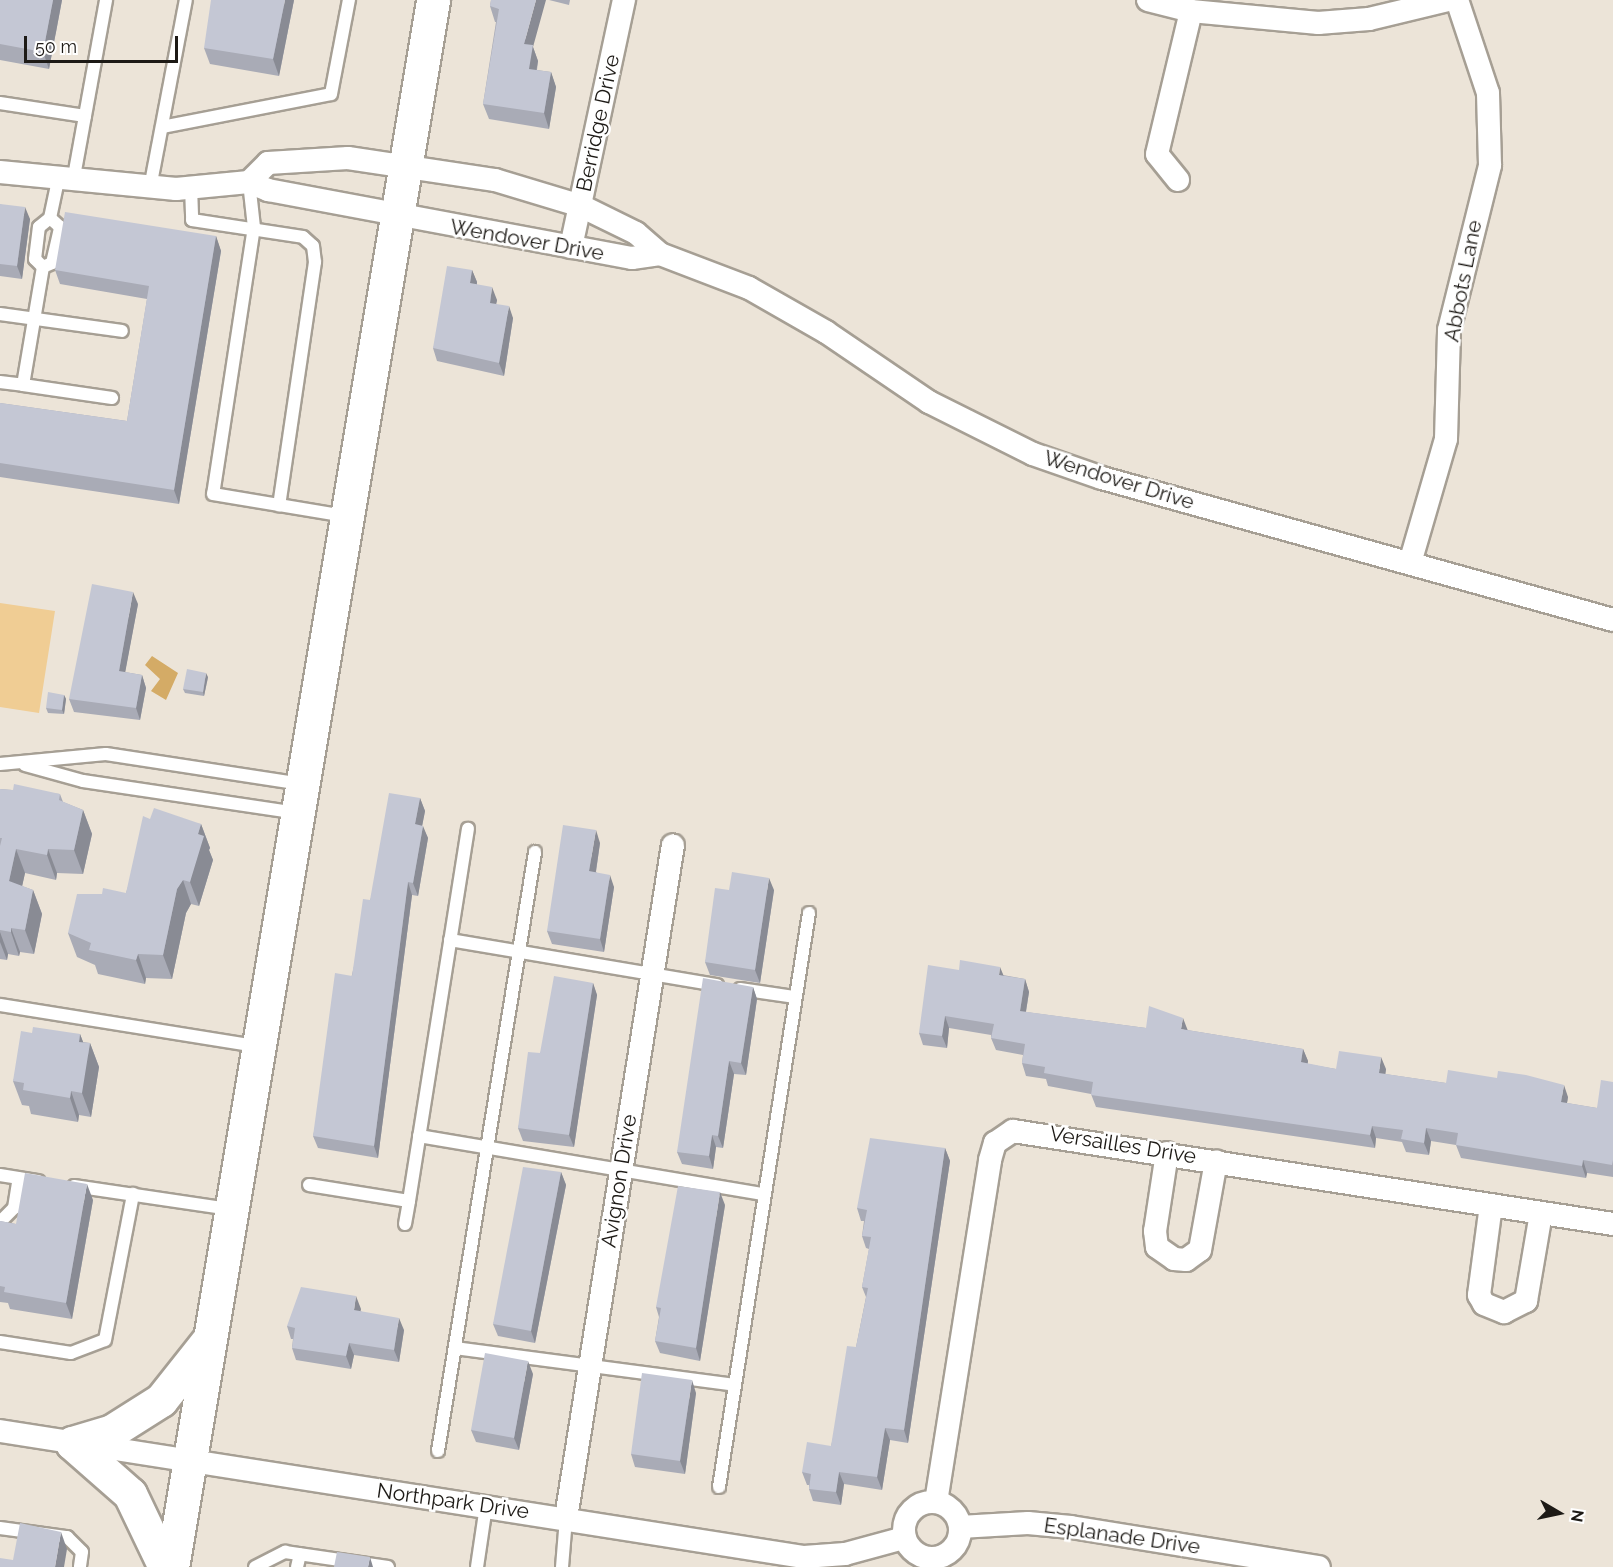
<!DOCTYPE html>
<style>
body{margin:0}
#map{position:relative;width:1613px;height:1567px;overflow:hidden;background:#ece4d8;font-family:Raleway,sans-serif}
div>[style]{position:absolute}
.green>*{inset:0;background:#f0cd94}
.water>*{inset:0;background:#d4ab66}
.roads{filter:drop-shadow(2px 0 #a69f94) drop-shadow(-2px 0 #a69f94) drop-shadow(0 2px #a69f94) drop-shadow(0 -2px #a69f94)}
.service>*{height:12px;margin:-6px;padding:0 6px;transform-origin:6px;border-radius:6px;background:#fff}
.minor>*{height:22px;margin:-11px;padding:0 11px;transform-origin:11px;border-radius:11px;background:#fff}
.minor>.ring{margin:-11px;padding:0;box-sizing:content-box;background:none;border:22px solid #fff;border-radius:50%}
.secondary>*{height:33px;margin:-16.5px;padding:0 16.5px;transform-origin:16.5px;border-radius:16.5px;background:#fff}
.wall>*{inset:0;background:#a9abb6}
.shaded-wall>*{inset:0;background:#898b94}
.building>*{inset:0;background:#c4c7d4}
span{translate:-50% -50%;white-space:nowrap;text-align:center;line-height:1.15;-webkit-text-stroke:5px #fff;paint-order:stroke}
.street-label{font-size:21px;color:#1d1a16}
.north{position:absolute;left:1529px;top:1483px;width:60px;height:60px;-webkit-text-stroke:4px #fff;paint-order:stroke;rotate:99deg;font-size:16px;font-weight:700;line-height:24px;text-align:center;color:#1d1a16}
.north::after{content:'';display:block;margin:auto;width:21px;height:27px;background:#1d1a16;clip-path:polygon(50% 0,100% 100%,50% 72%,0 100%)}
.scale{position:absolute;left:24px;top:36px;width:154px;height:27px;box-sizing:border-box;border:3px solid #1d1a16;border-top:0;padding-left:8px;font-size:18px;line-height:21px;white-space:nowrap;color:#1d1a16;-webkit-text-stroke:4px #fff;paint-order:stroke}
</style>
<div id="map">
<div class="green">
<div style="clip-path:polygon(0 603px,55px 611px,39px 713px,0 707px)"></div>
</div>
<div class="water">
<div style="clip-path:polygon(152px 656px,178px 673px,166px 700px,151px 691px,160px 679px,145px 665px)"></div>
</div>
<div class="roads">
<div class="service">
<div style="left:0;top:103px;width:86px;rotate:8.7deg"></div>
<div style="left:162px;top:127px;width:172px;rotate:-11deg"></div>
<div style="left:331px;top:94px;width:96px;rotate:-79.2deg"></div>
<div style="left:73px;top:182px;width:185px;rotate:-79.7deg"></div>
<div style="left:249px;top:182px;width:45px;rotate:83.7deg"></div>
<div style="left:254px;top:227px;width:270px;rotate:98.7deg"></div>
<div style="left:213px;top:494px;width:133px;rotate:9.5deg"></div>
<div style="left:191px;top:186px;width:34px;rotate:88deg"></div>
<div style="left:192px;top:220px;width:112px;rotate:8.7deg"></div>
<div style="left:303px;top:237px;width:13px;rotate:42deg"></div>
<div style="left:313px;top:246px;width:16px;rotate:83deg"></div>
<div style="left:315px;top:262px;width:246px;rotate:98.4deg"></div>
<div style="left:150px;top:188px;width:191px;rotate:-79.2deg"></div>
<div style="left:43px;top:267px;width:11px;rotate:-135deg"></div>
<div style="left:35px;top:259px;width:32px;rotate:-83deg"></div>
<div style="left:39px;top:227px;width:14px;rotate:-39deg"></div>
<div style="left:50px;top:218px;width:39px;rotate:-78deg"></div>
<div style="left:43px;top:267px;width:10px;rotate:-24deg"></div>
<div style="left:52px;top:263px;width:37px;rotate:-77deg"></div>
<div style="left:60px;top:227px;width:13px;rotate:-138deg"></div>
<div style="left:0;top:314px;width:123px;rotate:7.9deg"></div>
<div style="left:0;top:382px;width:23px;rotate:7deg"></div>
<div style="left:23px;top:385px;width:120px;rotate:-80.4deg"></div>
<div style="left:23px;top:385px;width:90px;rotate:8.3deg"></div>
<div style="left:0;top:764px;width:106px;rotate:-5.4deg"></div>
<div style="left:106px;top:754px;width:198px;rotate:8.7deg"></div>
<div style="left:25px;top:765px;width:60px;rotate:15.4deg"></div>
<div style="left:83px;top:781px;width:216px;rotate:8.5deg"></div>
<div style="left:450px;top:940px;width:271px;rotate:9.6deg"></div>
<div style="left:740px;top:989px;width:56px;rotate:8.3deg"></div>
<div style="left:0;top:1005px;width:260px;rotate:9.1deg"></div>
<div style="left:419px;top:1136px;width:349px;rotate:9.6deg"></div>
<div style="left:0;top:1175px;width:39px;rotate:9deg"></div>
<div style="left:309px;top:1185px;width:101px;rotate:9.1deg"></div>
<div style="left:409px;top:1201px;width:377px;rotate:-81deg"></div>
<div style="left:74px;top:1186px;width:158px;rotate:8.4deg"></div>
<div style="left:0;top:1222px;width:20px;rotate:-45deg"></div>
<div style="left:14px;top:1208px;width:30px;rotate:-81deg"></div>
<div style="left:405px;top:1224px;width:23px;rotate:-80deg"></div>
<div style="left:0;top:1342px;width:72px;rotate:8.8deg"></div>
<div style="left:71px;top:1353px;width:36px;rotate:-21deg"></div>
<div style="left:105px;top:1340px;width:149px;rotate:-79.1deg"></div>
<div style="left:455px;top:1348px;width:282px;rotate:7.5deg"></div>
<div style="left:438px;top:1451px;width:607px;rotate:-80.8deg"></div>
<div style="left:719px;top:1487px;width:581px;rotate:-81.09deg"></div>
<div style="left:0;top:1528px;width:68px;rotate:7.7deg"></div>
<div style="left:67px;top:1537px;width:21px;rotate:45deg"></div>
<div style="left:82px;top:1552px;width:15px;rotate:98deg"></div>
<div style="left:255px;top:1567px;width:34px;rotate:-27deg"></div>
<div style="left:285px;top:1552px;width:104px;rotate:8.3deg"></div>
<div style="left:297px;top:1567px;width:13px;rotate:-77deg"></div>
<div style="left:477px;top:1567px;width:62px;rotate:-81.6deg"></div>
<div style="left:562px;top:1567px;width:49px;rotate:-85.3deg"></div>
</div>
<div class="minor">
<div style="left:1148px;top:0;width:44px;rotate:14.3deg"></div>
<div style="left:1191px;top:11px;width:128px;rotate:5.4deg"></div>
<div style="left:1318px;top:23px;width:51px;rotate:-4.5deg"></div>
<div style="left:1369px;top:19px;width:81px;rotate:-13.5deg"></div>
<div style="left:0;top:172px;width:177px;rotate:5.5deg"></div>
<div style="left:176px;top:189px;width:73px;rotate:-5.5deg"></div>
<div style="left:249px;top:182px;width:21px;rotate:23deg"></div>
<div style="left:268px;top:190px;width:370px;rotate:10.6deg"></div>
<div style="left:632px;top:258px;width:28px;rotate:-8deg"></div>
<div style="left:1178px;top:180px;width:33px;rotate:-129deg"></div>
<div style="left:1157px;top:154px;width:147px;rotate:-76.6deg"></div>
<div style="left:249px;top:182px;width:27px;rotate:-45deg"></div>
<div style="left:268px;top:163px;width:80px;rotate:-3.6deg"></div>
<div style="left:348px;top:158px;width:149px;rotate:8.5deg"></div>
<div style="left:495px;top:180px;width:90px;rotate:16.8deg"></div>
<div style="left:581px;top:206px;width:61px;rotate:26.1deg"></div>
<div style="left:636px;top:233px;width:32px;rotate:41deg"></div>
<div style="left:660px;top:254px;width:95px;rotate:20.9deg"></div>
<div style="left:749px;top:288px;width:89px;rotate:29.7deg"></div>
<div style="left:826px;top:332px;width:125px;rotate:34.2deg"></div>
<div style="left:929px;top:402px;width:116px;rotate:26.6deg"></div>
<div style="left:1033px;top:454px;width:73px;rotate:19.2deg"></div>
<div style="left:1102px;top:478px;width:530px;rotate:15.53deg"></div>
<div style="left:571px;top:247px;width:253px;rotate:-77.9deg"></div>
<div style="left:1410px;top:563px;width:129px;rotate:-73.8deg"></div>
<div style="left:1446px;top:439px;width:109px;rotate:-88.4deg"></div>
<div style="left:1449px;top:330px;width:170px;rotate:-76deg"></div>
<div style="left:1490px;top:165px;width:72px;rotate:-91.6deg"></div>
<div style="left:1488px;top:93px;width:98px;rotate:-108.4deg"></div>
<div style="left:1167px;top:1153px;width:79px;rotate:98.7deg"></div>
<div style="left:1155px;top:1231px;width:16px;rotate:83deg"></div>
<div style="left:1157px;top:1247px;width:21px;rotate:35deg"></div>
<div style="left:1174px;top:1259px;width:12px;rotate:5deg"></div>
<div style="left:1186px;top:1260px;width:17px;rotate:-36deg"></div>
<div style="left:1200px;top:1250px;width:90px;rotate:-79.8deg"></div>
<div style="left:1491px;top:1205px;width:91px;rotate:97.6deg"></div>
<div style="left:1479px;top:1295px;width:10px;rotate:61deg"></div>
<div style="left:1484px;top:1304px;width:22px;rotate:22deg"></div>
<div style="left:1504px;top:1312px;width:25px;rotate:-27deg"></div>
<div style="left:1526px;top:1301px;width:89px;rotate:-80.3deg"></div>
<div style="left:0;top:1431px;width:814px;rotate:8.91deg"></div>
<div style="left:804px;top:1557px;width:41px;rotate:-4.2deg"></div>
<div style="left:845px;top:1554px;width:61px;rotate:-15.2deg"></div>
<div class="ring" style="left:904px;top:1502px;width:34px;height:34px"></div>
<div style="left:936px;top:1502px;width:346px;rotate:-81deg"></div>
<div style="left:990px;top:1160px;width:18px;rotate:-74deg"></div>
<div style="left:995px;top:1143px;width:22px;rotate:-34deg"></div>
<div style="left:1013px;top:1131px;width:607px;rotate:8.81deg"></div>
<div style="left:566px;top:1518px;width:681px;rotate:-80.97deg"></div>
<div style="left:960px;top:1527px;width:68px;rotate:-3.4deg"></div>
<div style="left:1028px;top:1523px;width:43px;rotate:5.3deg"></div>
<div style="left:1071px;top:1527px;width:251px;rotate:9.2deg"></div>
</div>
<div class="secondary">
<div style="left:72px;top:1443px;width:42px;rotate:-16.7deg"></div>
<div style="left:112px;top:1431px;width:58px;rotate:-32.3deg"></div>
<div style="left:161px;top:1400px;width:74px;rotate:-51.6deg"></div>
<div style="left:72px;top:1443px;width:77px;rotate:41.3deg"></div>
<div style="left:130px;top:1494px;width:81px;rotate:64.4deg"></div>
<div style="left:172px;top:1567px;width:1589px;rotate:-80.54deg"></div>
</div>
</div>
<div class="wall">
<div style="clip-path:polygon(62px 0,49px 69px,0 60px,0 2px)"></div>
<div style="clip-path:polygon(294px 0,279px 76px,210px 64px,204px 48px)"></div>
<div style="clip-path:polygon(491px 0,533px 47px,538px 61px,537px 70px,551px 72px,556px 87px,549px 129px,489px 119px,483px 104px,496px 22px,495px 22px,490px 6px)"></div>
<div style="clip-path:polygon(549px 0,570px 0,569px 5px)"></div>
<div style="clip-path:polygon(0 204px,30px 219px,22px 279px,0 276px)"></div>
<div style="clip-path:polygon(216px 236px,221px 251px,179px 504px,0 477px,0 403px,127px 421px,147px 299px,60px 284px,55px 270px)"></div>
<div style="clip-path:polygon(472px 270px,477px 282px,477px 285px,497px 300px,496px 304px,513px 318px,504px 376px,437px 361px,433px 348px)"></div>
<div style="clip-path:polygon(138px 604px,125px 672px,142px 675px,146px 688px,140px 720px,74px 712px,69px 699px)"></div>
<div style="clip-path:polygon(208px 677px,204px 696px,185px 693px,183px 689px)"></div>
<div style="clip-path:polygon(64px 695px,66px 699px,64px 714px,48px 713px,46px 708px)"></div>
<div style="clip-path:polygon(0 789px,60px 794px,63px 802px,83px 810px,92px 834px,83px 874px,57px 873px,56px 880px,25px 873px,22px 886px,33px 890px,42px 914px,34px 954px,20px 952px,19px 956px,8px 954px,7px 960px,0 959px)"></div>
<div style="clip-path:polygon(420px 798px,425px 811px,422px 826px,428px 838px,418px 896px,412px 895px,378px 1158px,318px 1148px,313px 1136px,370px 900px)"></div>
<div style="clip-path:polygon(150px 819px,201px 824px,210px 848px,209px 850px,213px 860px,199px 906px,191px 904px,186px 913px,172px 979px,146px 978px,145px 984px,98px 974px,95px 965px,77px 957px,68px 933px,102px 894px,126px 893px)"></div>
<div style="clip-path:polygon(600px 843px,596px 872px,614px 887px,604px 952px,552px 944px,547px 931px)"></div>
<div style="clip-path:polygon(729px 890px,774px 890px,760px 983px,710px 975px,705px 962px)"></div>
<div style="clip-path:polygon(1003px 975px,1025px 979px,1029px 992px,1026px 1012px,1146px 1028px,1187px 1030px,1303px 1049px,1308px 1061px,1307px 1064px,1336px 1069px,1386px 1069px,1385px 1074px,1446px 1083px,1568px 1097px,1567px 1103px,1597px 1108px,1613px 1082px,1613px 1177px,1587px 1173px,1586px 1178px,1461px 1158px,1456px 1145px,1431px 1141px,1429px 1155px,1406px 1152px,1402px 1142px,1376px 1138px,1375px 1148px,1096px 1107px,1091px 1094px,1048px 1086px,1046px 1079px,1026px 1076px,1022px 1063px,1023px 1055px,996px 1050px,991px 1038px,991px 1035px,949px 1028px,947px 1048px,923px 1045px,919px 1033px)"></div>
<div style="clip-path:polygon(593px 983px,597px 995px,574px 1147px,523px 1141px,518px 1128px,540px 1053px)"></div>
<div style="clip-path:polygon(753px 987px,757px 999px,746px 1075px,734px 1074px,723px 1148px,716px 1147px,713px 1169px,682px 1164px,677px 1152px)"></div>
<div style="clip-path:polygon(32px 1033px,80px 1034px,83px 1042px,90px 1043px,99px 1067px,91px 1117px,79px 1115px,78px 1122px,31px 1114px,29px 1106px,22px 1105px,13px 1081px)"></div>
<div style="clip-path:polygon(945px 1148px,950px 1161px,908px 1443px,890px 1440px,882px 1490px,844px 1484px,841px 1505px,813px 1501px,809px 1489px,809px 1485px,807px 1485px,802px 1472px,831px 1446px,856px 1347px,866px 1297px,862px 1287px,869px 1249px,866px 1248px,862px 1236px,864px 1221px,861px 1221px,857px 1208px)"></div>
<div style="clip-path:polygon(561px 1172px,566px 1185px,535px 1343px,498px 1336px,493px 1324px)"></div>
<div style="clip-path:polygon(93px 1200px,72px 1319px,10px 1309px,8px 1303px,0 1302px,0 1221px,16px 1224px)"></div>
<div style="clip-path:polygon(725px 1205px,700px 1361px,660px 1353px,655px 1341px,659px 1317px,656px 1307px)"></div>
<div style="clip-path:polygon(361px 1309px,360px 1311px,404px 1330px,399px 1362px,354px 1355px,351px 1369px,296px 1360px,292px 1348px,293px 1339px,291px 1339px,287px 1326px)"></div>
<div style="clip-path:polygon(533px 1374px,519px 1450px,476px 1442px,471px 1430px)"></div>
<div style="clip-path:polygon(696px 1393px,685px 1474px,635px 1467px,631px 1454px)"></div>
</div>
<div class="shaded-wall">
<div style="clip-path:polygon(53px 0,62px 0,49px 69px,43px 52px)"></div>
<div style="clip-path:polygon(285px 0,294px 0,279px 76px,273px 59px)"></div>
<div style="clip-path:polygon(536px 0,546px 0,533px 47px,538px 61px,534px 84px,529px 69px,524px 44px)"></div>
<div style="clip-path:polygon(551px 72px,556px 87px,549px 129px,544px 113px)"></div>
<div style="clip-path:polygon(25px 207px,30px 219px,22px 279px,17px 266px)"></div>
<div style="clip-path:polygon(216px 236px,221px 251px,179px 504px,174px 490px)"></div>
<div style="clip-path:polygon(472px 270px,477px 282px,475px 296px,470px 283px)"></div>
<div style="clip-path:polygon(492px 287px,497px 300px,494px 315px,490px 303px)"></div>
<div style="clip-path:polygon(509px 306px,513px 318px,504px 376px,499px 363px)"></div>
<div style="clip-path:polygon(133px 592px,138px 604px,123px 684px,119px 671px)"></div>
<div style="clip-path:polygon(206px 673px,208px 677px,204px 696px,203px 692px)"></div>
<div style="clip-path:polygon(142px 675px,146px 688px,140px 720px,136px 708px)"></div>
<div style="clip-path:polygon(64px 695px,66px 699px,64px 714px,62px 710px)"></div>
<div style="clip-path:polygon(420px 798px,425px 811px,420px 837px,415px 824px)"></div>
<div style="clip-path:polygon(83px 810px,92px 834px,83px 874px,74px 850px)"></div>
<div style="clip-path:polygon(201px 824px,210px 848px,209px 850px,213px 860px,199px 906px,190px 882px,198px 834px)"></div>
<div style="clip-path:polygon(423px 826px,428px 838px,418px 896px,413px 883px)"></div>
<div style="clip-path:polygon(596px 830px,600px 843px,594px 884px,589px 871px)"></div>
<div style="clip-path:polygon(16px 849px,25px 873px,18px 905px,9px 881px)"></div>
<div style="clip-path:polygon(48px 849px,57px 873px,56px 880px,47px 855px)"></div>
<div style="clip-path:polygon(610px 875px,614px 887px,604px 952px,600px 939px)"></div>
<div style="clip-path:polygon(769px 878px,774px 890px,760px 983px,755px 970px)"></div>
<div style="clip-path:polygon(183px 880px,191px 904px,186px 913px,172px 979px,163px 955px,177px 889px)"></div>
<div style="clip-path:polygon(408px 882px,412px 895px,378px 1158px,374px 1146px)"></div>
<div style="clip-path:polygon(33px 890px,42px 914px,34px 954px,25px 930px)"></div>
<div style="clip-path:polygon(11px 928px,20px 952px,19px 956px,11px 932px)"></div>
<div style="clip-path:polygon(0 932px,8px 954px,7px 960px,0 942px)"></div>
<div style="clip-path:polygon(138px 954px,146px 978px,145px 984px,136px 960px)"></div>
<div style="clip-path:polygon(1000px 967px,1005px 979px,999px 975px)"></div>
<div style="clip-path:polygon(1025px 979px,1029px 992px,1024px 1023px,1020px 1011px)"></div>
<div style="clip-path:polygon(593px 983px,597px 995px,574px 1147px,569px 1135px)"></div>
<div style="clip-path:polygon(753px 987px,757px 999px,746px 1075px,741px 1063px)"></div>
<div style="clip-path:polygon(945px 1016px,949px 1028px,947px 1048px,942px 1036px)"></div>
<div style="clip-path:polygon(1183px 1018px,1188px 1031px,1181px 1029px)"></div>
<div style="clip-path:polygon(80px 1034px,88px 1055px,90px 1043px,99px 1067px,91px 1117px,82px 1093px,79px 1042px)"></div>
<div style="clip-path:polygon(1303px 1049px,1308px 1061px,1306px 1075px,1301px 1062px)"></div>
<div style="clip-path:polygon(1381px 1057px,1386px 1069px,1384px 1086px,1379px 1073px)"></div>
<div style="clip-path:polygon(729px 1061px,734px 1074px,723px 1148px,718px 1136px)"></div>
<div style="clip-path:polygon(1564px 1085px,1568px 1097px,1565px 1114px,1561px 1102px)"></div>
<div style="clip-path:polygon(71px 1091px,79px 1115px,78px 1122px,70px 1098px)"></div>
<div style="clip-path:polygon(1372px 1126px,1376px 1138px,1375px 1148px,1370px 1135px)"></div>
<div style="clip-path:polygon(1426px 1128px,1431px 1141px,1429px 1155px,1424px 1143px)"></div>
<div style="clip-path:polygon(712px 1135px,716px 1147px,713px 1169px,709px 1156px)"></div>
<div style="clip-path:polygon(945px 1148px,950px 1161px,908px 1443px,904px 1430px)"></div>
<div style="clip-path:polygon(1583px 1160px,1587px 1173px,1586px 1178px,1582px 1166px)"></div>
<div style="clip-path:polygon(561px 1172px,566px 1185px,535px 1343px,531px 1331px)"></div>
<div style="clip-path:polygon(87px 1184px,93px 1200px,72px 1319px,66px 1303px)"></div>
<div style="clip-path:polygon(720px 1192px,725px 1205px,700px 1361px,696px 1348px)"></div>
<div style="clip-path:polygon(356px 1296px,361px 1309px,358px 1323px,354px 1310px)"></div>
<div style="clip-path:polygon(399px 1318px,404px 1330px,399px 1362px,394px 1350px)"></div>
<div style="clip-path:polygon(349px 1343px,354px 1355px,351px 1369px,346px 1356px)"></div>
<div style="clip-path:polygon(528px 1361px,533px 1374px,519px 1450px,514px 1438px)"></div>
<div style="clip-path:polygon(692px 1380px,696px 1393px,685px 1474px,680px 1461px)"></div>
<div style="clip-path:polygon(885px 1428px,890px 1440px,882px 1490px,877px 1477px)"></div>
<div style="clip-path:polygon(839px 1472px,844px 1484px,841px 1505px,836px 1492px)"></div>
<div style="clip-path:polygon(61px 1532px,67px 1549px,64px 1567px,55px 1567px)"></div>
<div style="clip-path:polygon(370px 1557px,373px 1567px,368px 1567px)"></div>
</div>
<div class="building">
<div style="clip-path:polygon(0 0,53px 0,43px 52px,0 44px)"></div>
<div style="clip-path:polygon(211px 0,285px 0,273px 59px,204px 48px)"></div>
<div style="clip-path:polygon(491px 0,536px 0,524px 44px,533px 45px,529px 69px,551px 72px,544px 113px,483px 104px,499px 9px,490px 6px)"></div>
<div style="clip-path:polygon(0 204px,25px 207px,17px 266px,0 264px)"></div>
<div style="clip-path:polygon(65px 212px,216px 236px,174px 490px,0 463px,0 403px,127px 421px,149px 286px,55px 270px)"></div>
<div style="clip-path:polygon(447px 266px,472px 270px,470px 283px,492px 287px,490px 303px,509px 306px,499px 363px,433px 348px)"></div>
<div style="clip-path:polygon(92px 584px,133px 592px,119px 671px,142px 675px,136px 708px,69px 699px)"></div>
<div style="clip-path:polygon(187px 669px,206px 673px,203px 692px,183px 689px)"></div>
<div style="clip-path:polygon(48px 692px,64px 695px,62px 710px,46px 708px)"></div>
<div style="clip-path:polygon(14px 784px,60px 794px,59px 800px,83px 810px,74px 850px,48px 849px,47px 855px,16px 849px,9px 881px,33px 890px,25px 930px,11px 928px,11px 932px,0 930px,0 846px,2px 838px,0 838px,0 789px,13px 790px)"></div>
<div style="clip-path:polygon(389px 793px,420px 798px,415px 824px,423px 826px,413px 883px,408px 882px,374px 1146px,313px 1136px,335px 973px,352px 976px,363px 899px,370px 900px)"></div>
<div style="clip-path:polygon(154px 808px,201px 824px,198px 834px,204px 836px,190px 882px,183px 880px,177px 889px,163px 955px,138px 954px,136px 960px,89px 950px,91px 943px,68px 933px,77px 894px,102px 894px,103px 888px,126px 893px,143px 816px,150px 819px)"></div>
<div style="clip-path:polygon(563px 825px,596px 830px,589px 871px,610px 875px,600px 939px,547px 931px)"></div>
<div style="clip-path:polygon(732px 872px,769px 878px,755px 970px,705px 962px,715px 888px,729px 890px)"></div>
<div style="clip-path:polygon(960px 960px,1000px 967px,999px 975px,1025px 979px,1020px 1011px,1146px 1028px,1149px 1006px,1183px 1018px,1181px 1029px,1303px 1049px,1301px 1062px,1336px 1069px,1339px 1051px,1381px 1057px,1379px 1073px,1446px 1083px,1448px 1070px,1497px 1078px,1498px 1071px,1526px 1075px,1564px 1085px,1561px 1102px,1597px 1108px,1601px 1080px,1613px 1082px,1613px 1160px,1612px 1165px,1583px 1160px,1582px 1166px,1456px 1145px,1458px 1133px,1426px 1128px,1424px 1143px,1401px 1139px,1403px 1130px,1372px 1126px,1370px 1135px,1091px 1095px,1093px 1082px,1044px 1073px,1045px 1067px,1022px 1063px,1025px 1044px,991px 1038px,994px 1024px,945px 1016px,942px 1036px,919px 1033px,928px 965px,959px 970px)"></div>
<div style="clip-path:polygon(554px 976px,593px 983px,569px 1135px,518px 1128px,528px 1052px,540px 1053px)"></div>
<div style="clip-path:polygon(703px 978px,753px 987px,741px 1063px,729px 1061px,718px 1136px,712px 1135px,709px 1156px,677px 1152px)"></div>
<div style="clip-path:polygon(33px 1027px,80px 1034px,79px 1042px,90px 1043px,82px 1093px,71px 1091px,70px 1098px,23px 1090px,24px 1083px,13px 1081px,21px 1031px,32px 1033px)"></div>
<div style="clip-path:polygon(870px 1138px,945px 1148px,904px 1430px,885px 1428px,877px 1477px,839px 1472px,836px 1492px,809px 1489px,811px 1474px,802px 1472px,807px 1442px,831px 1446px,847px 1346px,856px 1347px,868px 1288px,862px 1287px,871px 1237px,862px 1236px,867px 1210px,857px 1208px)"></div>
<div style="clip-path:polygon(523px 1167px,561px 1172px,531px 1331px,493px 1324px)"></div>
<div style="clip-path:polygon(25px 1173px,87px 1184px,66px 1303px,4px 1292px,5px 1287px,0 1286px,0 1221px,16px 1224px)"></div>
<div style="clip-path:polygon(678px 1186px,720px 1192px,696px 1348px,655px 1341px,661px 1308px,656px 1307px)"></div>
<div style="clip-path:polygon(301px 1287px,356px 1296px,354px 1310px,399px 1318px,394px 1350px,349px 1343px,346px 1356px,292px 1348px,295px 1328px,287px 1326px)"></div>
<div style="clip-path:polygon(485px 1353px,528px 1361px,514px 1438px,471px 1430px)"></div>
<div style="clip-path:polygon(642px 1373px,692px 1380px,680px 1461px,631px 1454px)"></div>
<div style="clip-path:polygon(20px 1523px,61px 1532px,55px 1567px,0 1567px,0 1558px,13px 1560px)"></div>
<div style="clip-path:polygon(337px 1552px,370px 1557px,368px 1567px,334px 1567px)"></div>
</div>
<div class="street-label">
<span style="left:598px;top:123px;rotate:-78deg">Berridge Drive</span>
<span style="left:527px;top:240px;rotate:10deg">Wendover Drive</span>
<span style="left:1463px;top:281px;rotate:-79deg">Abbots Lane</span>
<span style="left:1119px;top:480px;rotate:17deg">Wendover Drive</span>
<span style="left:1123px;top:1145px;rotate:9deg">Versailles Drive</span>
<span style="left:619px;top:1181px;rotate:-81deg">Avignon Drive</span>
<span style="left:453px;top:1501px;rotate:8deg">Northpark Drive</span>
<span style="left:1122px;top:1536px;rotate:8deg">Esplanade Drive</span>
</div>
<div class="north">N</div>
<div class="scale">50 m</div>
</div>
